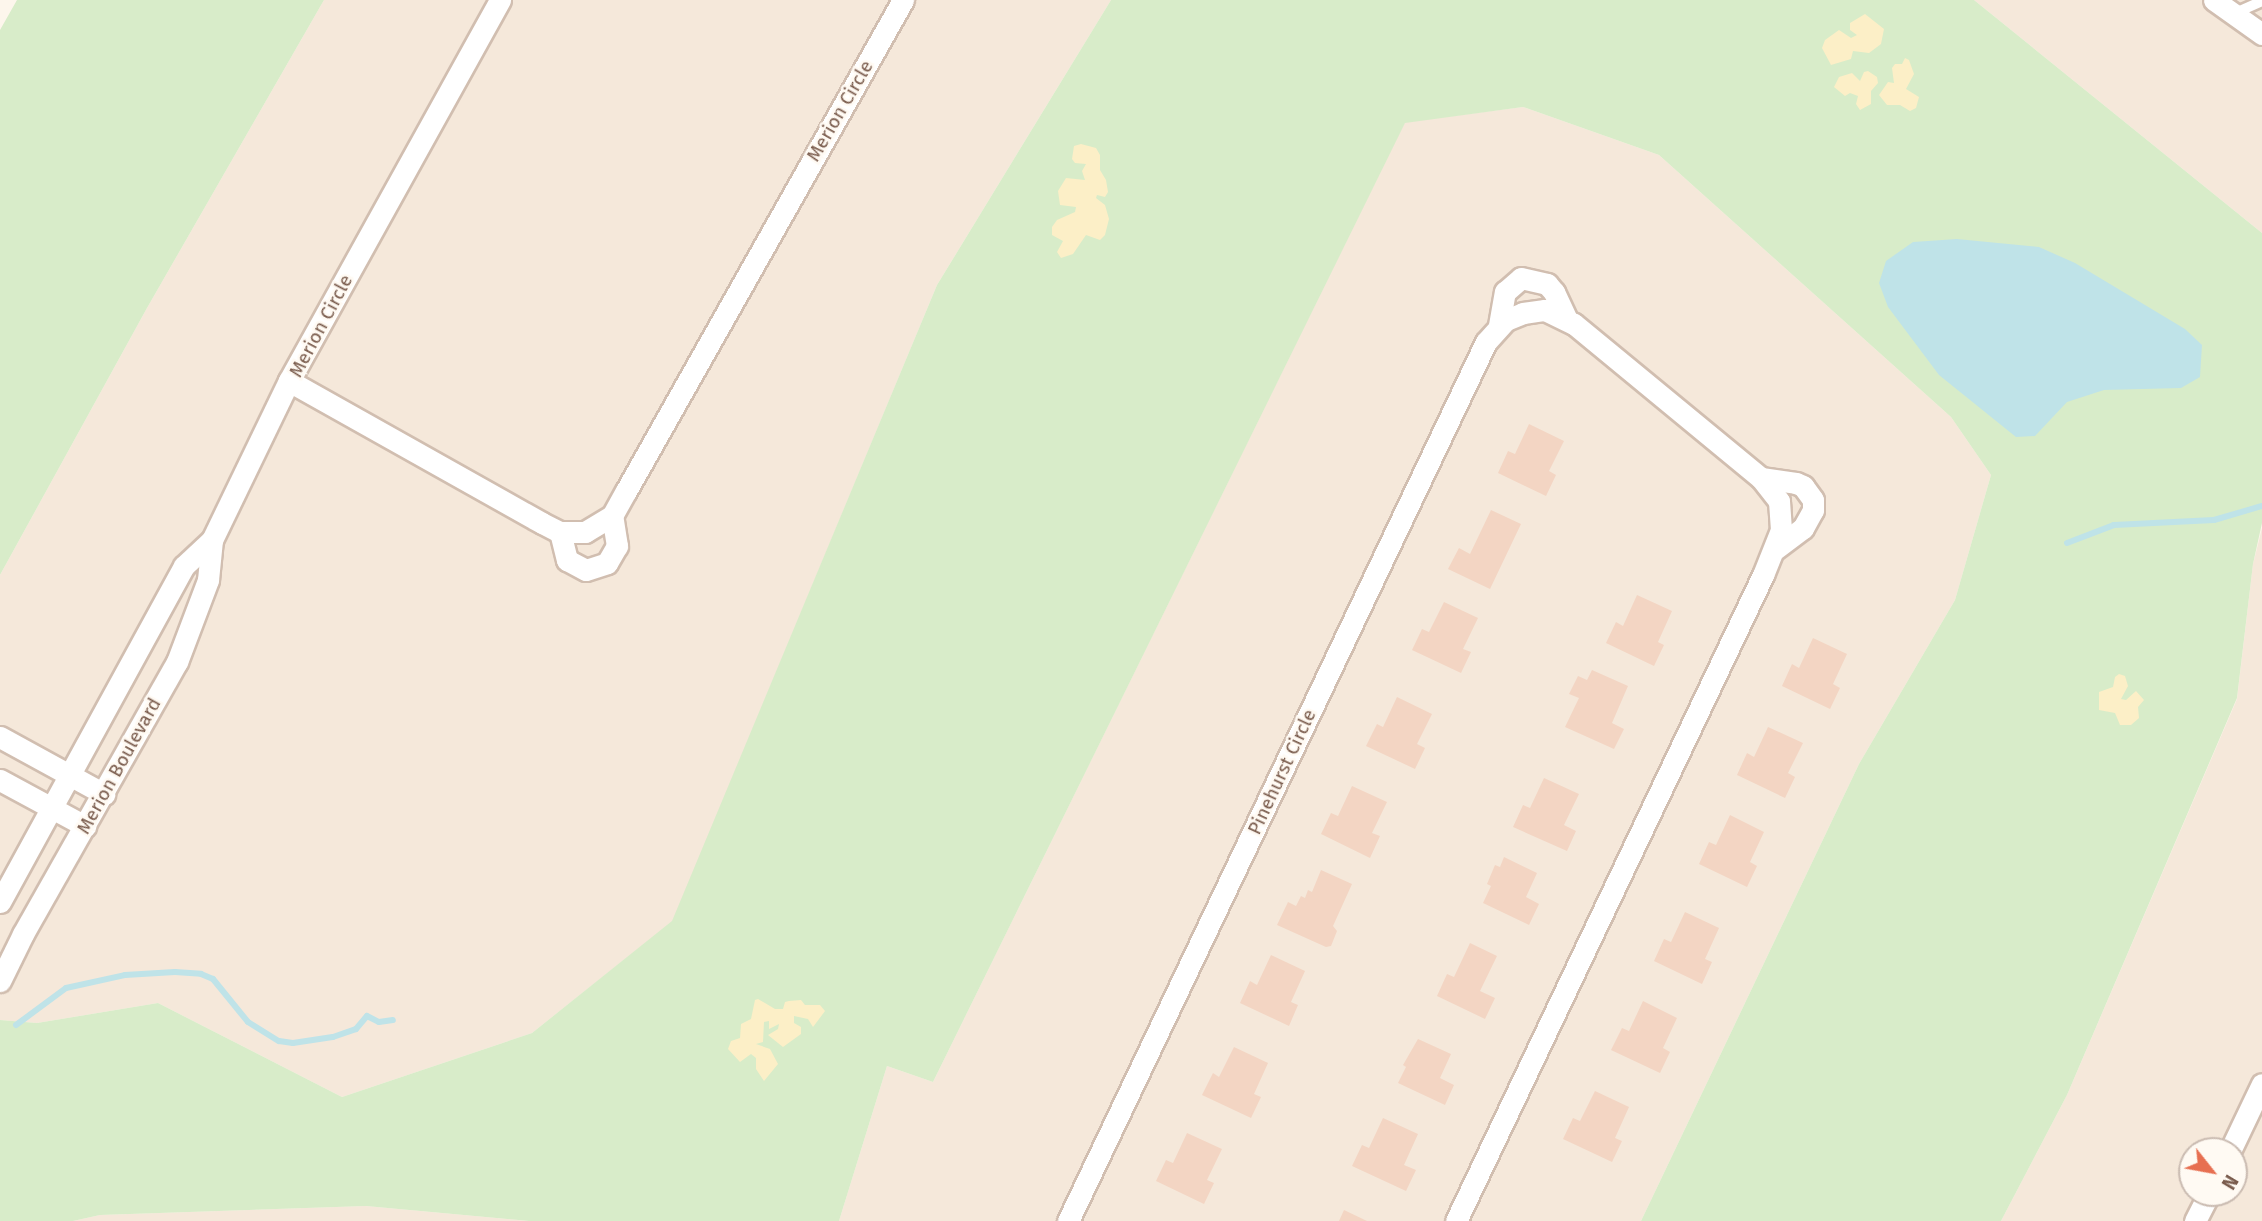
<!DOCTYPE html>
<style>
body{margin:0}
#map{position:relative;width:2262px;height:1221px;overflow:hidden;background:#fdf6ec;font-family:"Fira Sans",sans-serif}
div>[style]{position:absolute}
.residential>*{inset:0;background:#f5e8da}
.green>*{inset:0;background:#d8ecc9}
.sand>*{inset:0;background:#fcefc7}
.water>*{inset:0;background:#bfe3e8}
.stream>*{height:6px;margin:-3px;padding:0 3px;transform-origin:3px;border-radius:3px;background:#bfe3e8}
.building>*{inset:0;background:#f3d5c3}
.roads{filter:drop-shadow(2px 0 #d1beb0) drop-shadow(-2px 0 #d1beb0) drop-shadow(0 2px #d1beb0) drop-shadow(0 -2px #d1beb0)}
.service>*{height:10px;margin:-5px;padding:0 5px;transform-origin:5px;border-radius:5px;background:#fff}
.minor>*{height:21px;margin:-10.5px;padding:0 10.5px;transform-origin:10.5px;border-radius:10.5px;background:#fff}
span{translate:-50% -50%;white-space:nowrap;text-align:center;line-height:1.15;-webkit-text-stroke:5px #fffaf3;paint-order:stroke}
.street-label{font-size:19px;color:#7a5c4d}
.north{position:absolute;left:2178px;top:1137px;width:70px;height:70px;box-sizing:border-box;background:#fffaf3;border:2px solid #cabbb1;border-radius:50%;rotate:121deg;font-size:19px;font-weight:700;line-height:28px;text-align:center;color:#7a5c4d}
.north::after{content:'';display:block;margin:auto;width:24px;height:32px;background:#e76f51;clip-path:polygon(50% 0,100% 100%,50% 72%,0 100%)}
</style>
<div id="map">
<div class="residential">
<div style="clip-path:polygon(324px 0,1111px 0,937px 285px,673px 921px,532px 1033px,342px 1097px,158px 1003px,37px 1023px,0 1020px,0 575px,147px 308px)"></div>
<div style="clip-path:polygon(1974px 0,2262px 0,2262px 233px)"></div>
<div style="clip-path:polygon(1523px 107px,1659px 155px,1951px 417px,1991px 475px,1955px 600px,1859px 764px,1641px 1221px,839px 1221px,887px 1066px,933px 1082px,1405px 122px)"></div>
<div style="clip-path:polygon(evenodd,2262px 528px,2262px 1221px,2001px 1221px,2067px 1095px,2237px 699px,2253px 564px,2262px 528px,2192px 1151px,2234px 1151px,2234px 1193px,2192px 1193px,2192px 1151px)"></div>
<div style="clip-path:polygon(366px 1206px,529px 1221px,73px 1221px,100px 1215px)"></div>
</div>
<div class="green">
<div style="clip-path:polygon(17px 0,324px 0,147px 308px,0 575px,0 30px)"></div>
<div style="clip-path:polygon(1111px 0,1974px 0,2262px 233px,2262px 523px,2253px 564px,2237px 698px,2067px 1095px,2001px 1221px,1641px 1221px,1859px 764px,1955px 600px,1991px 475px,1951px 417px,1659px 155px,1523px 107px,1405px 123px,933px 1082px,887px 1066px,839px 1221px,529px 1221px,366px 1206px,100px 1215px,73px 1221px,0 1221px,0 1020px,37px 1023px,158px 1003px,342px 1097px,532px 1033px,672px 921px,937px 285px)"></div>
</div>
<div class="sand">
<div style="clip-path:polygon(1865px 14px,1884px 29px,1881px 44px,1869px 53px,1853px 51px,1851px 59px,1831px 65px,1822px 48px,1825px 40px,1839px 30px,1851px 38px,1857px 35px,1850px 30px,1850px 23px)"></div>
<div style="clip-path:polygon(1905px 58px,1909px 60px,1914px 74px,1906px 89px,1919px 97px,1916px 108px,1910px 111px,1900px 105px,1887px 105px,1879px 95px,1888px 82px,1894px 83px,1892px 68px,1895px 64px,1902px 64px)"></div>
<div style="clip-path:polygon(1868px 71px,1877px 77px,1878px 83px,1871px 91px,1871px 104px,1860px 110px,1856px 104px,1858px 96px,1850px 93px,1845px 96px,1834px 87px,1839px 77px,1852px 73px,1860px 81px,1864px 72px)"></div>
<div style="clip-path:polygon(1081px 144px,1096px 148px,1100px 155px,1100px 170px,1106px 180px,1108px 192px,1105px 197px,1097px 195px,1096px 198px,1105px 205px,1109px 219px,1105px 235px,1100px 240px,1086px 235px,1073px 254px,1061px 258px,1057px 252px,1063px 241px,1052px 235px,1052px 227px,1057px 220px,1075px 212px,1076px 207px,1060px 205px,1058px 191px,1066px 178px,1085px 180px,1082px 171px,1086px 164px,1075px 163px,1072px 159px,1074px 146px)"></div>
<div style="clip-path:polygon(2119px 674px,2125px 676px,2128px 686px,2121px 699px,2126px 700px,2136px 691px,2144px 700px,2138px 707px,2139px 718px,2131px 725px,2120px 725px,2115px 713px,2099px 710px,2099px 692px,2113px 687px,2115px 677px)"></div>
<div style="clip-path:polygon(758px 999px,775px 1009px,783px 1009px,785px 1002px,789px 1001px,801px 1000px,805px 1005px,820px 1005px,825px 1011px,813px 1027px,808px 1019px,794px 1016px,794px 1023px,801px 1027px,801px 1034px,783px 1047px,768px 1035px,778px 1029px,779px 1024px,769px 1029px,769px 1021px,764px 1022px,763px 1042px,756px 1044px,770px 1049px,778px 1064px,764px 1081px,756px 1069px,756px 1058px,751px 1054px,740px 1062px,728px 1049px,731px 1041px,740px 1038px,741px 1024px,751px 1019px,755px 1000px)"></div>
</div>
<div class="water">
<div style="clip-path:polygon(1957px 239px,2039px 247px,2075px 263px,2185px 329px,2202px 345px,2200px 377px,2181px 388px,2104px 390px,2067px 402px,2035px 436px,2016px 437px,1939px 375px,1888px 307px,1879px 283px,1886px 261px,1913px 242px)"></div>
</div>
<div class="stream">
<div style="left:2067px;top:543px;width:50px;rotate:-21deg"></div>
<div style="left:2114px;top:525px;width:100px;rotate:-2.9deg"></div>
<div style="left:2214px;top:520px;width:50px;rotate:-16.3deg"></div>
<div style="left:16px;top:1025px;width:62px;rotate:-36.5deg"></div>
<div style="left:66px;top:988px;width:60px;rotate:-12.4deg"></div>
<div style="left:125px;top:975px;width:50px;rotate:-3.4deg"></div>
<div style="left:175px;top:972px;width:26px;rotate:4deg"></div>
<div style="left:201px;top:974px;width:13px;rotate:23deg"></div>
<div style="left:213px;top:979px;width:55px;rotate:50.9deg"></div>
<div style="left:248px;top:1022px;width:36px;rotate:32deg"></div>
<div style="left:279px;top:1041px;width:14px;rotate:8deg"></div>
<div style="left:293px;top:1043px;width:40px;rotate:-8.5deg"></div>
<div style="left:333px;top:1037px;width:24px;rotate:-19deg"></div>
<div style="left:356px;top:1029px;width:17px;rotate:-50deg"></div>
<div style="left:367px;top:1016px;width:13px;rotate:27deg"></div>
<div style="left:379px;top:1022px;width:14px;rotate:-8deg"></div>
</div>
<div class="building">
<div style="clip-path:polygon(1529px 424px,1564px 441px,1549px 471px,1556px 475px,1546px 496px,1498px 473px,1508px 451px,1515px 454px)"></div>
<div style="clip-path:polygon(1491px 510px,1521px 524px,1490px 589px,1448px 569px,1459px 548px,1470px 554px)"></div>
<div style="clip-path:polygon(1637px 595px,1672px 611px,1658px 642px,1664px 645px,1654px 666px,1606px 643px,1616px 622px,1623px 626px)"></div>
<div style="clip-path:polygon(1444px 602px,1478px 618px,1463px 649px,1471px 652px,1461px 673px,1412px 650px,1422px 629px,1429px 632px)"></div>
<div style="clip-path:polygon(1813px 638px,1847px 654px,1833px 684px,1840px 688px,1830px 709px,1782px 686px,1792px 664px,1799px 668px)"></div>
<div style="clip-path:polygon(1592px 670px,1628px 686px,1612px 723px,1624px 729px,1614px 749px,1565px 727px,1579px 698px,1569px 694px,1578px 676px,1587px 680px)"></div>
<div style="clip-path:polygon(1397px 697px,1432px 714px,1417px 744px,1425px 748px,1415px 769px,1366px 746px,1377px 724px,1383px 727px)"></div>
<div style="clip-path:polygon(1768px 727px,1803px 743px,1788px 773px,1795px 777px,1785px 798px,1737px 775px,1747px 753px,1754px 757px)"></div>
<div style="clip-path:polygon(1544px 778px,1579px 794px,1564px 825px,1576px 831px,1567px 851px,1513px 827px,1523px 805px,1530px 808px)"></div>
<div style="clip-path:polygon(1352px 786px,1387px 802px,1372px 833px,1380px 836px,1370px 858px,1321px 834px,1331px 813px,1338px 816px)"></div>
<div style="clip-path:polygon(1730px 815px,1764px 832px,1750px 862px,1757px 866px,1747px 887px,1699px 864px,1709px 842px,1716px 845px)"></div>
<div style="clip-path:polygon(1504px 857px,1537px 873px,1526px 897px,1539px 904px,1529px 925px,1483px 903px,1491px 886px,1487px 884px,1495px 865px,1500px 867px)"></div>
<div style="clip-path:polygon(1321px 870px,1352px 884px,1333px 926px,1337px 931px,1331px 946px,1326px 947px,1277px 925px,1288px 902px,1296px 906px,1301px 896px,1305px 898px,1308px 890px,1312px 892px)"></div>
<div style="clip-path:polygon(1685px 912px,1719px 928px,1705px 959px,1712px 962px,1702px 984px,1654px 961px,1664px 939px,1671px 942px)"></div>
<div style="clip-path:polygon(1470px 943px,1497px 956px,1480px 991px,1495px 998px,1485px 1019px,1437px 996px,1447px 974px,1454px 977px)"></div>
<div style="clip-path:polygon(1271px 955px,1305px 971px,1291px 1002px,1298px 1005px,1289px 1026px,1240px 1003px,1250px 981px,1257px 985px)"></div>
<div style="clip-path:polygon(1643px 1001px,1677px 1018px,1663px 1048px,1670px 1052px,1660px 1073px,1611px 1050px,1622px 1028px,1629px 1031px)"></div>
<div style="clip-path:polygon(1418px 1039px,1451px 1054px,1440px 1078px,1454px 1085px,1445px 1105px,1398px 1083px,1406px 1067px,1403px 1065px)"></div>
<div style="clip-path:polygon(1234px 1047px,1268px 1063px,1254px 1094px,1261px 1097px,1251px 1118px,1202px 1095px,1213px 1073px,1219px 1077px)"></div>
<div style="clip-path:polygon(1595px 1091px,1629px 1107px,1615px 1138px,1622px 1141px,1612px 1162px,1563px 1139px,1573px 1118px,1580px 1121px)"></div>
<div style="clip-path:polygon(1383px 1118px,1418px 1134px,1404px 1165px,1416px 1170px,1406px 1191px,1352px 1166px,1362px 1145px,1369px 1148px)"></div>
<div style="clip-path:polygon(1187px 1133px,1222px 1149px,1207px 1180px,1214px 1183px,1204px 1204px,1156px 1181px,1166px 1160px,1173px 1163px)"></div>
<div style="clip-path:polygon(1344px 1210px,1367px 1221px,1339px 1221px)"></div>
</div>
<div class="roads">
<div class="service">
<div style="left:2233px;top:14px;width:32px;rotate:-24deg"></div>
</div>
<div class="minor">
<div style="left:500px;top:0;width:436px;rotate:119deg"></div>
<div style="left:289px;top:381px;width:290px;rotate:29.3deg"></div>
<div style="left:542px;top:523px;width:20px;rotate:27deg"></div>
<div style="left:560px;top:532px;width:25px"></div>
<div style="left:585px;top:532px;width:31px;rotate:-31deg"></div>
<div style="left:612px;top:516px;width:29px;rotate:-61deg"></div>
<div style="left:626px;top:491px;width:564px;rotate:-60.57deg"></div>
<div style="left:2214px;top:0;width:59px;rotate:35.3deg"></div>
<div style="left:1499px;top:325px;width:34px;rotate:-80deg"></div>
<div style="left:1505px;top:292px;width:21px;rotate:-41deg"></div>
<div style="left:1521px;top:278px;width:27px;rotate:13deg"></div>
<div style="left:1547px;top:284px;width:11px;rotate:49deg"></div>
<div style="left:1554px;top:292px;width:29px;rotate:65deg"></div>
<div style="left:1761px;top:478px;width:35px;rotate:8deg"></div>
<div style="left:1796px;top:483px;width:8px;rotate:23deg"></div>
<div style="left:1803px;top:486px;width:17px;rotate:54deg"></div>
<div style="left:1813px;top:500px;width:10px;rotate:90deg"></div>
<div style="left:1813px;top:510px;width:21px;rotate:119deg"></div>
<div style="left:1803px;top:528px;width:35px;rotate:143deg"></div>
<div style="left:560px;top:532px;width:29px;rotate:76deg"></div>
<div style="left:567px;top:560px;width:21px;rotate:28deg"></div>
<div style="left:586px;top:570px;width:22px;rotate:-18deg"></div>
<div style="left:607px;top:563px;width:20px;rotate:-60deg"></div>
<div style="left:617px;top:546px;width:30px;rotate:-99deg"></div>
<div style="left:0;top:737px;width:119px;rotate:28.7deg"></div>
<div style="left:0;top:780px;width:97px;rotate:28.4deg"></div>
<div style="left:0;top:902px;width:383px;rotate:-61.3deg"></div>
<div style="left:184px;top:566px;width:38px;rotate:-43deg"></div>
<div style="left:0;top:981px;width:52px;rotate:-63.9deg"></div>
<div style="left:23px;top:934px;width:313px;rotate:-60.5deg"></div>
<div style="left:177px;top:662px;width:88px;rotate:-69.3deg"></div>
<div style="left:208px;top:580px;width:40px;rotate:-84.3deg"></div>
<div style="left:212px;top:540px;width:177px;rotate:-64.2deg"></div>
<div style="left:2230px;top:1151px;width:74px;rotate:-64.5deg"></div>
<div style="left:1068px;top:1221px;width:973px;rotate:-64.57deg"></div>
<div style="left:1486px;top:342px;width:30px;rotate:-48deg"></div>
<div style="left:1506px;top:320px;width:18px;rotate:-22deg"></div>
<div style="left:1523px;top:313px;width:22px;rotate:-8deg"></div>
<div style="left:1545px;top:310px;width:32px;rotate:26deg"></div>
<div style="left:1574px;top:324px;width:242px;rotate:39.5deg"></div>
<div style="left:1761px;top:478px;width:29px;rotate:52deg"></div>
<div style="left:1779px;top:501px;width:29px;rotate:86deg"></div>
<div style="left:1781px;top:530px;width:48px;rotate:111.8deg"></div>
<div style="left:1763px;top:575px;width:715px;rotate:115.42deg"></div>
<div style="left:2195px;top:1221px;width:31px;rotate:-63deg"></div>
</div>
</div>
<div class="street-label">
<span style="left:840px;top:111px;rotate:-60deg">Merion Circle</span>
<span style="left:321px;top:326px;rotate:-62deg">Merion Circle</span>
<span style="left:119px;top:766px;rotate:-61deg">Merion Boulevard</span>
<span style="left:1282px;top:772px;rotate:-65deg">Pinehurst Circle</span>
</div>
<div class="north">N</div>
</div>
